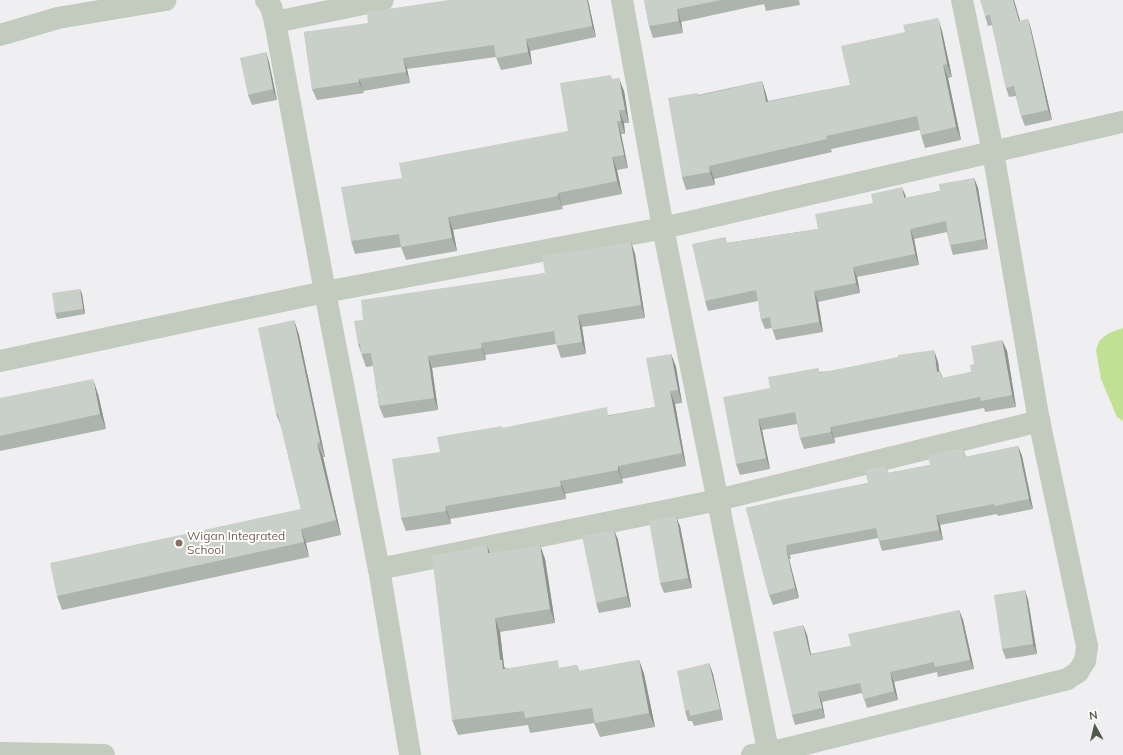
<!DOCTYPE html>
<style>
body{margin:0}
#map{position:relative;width:1123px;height:755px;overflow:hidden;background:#efeef0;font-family:Mulish,sans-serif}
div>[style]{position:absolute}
.water>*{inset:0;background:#c0e094}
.minor>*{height:22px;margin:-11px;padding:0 11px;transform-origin:11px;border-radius:11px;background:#c2cbbe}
.wall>*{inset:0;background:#adb3ad}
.shaded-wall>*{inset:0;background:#8d928d}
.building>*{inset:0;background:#c9d0c9}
.dots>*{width:11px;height:11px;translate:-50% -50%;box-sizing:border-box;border:2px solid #fff;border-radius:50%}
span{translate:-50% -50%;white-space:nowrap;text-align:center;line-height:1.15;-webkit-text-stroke:3.5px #fff;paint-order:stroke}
.education-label{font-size:12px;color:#785e54}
.left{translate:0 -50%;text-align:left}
.north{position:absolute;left:1075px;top:707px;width:40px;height:40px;-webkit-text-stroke:3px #fff;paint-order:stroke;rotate:352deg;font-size:11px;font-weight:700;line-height:16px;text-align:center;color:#4e5949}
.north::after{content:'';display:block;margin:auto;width:14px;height:18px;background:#4e5949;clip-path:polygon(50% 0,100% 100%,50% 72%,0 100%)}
</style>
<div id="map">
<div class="water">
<div style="clip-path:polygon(1123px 328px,1123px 421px,1117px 417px,1101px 379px,1096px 350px,1100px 340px,1109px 333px)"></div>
</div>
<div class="minor">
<div style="left:266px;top:0;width:9px;rotate:54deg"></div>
<div style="left:271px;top:7px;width:16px;rotate:75deg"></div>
<div style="left:275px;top:22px;width:275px;rotate:79.5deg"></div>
<div style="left:325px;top:292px;width:282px;rotate:79deg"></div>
<div style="left:379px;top:569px;width:189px;rotate:80.5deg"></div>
<div style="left:622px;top:0;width:232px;rotate:79.8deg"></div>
<div style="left:663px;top:228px;width:538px;rotate:78.63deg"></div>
<div style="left:275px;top:22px;width:110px;rotate:-11.5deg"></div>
<div style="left:0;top:35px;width:60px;rotate:-16.3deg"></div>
<div style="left:58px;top:18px;width:109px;rotate:-9.5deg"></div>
<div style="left:0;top:361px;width:332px;rotate:-12deg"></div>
<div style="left:325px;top:292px;width:344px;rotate:-10.7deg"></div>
<div style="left:663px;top:228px;width:472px;rotate:-13deg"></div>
<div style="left:379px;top:569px;width:346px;rotate:-11.5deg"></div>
<div style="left:718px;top:500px;width:331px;rotate:-13.8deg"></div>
<div style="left:0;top:753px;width:104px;rotate:1.1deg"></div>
<div style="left:752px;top:755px;width:17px;rotate:-7deg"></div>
<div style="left:769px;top:753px;width:307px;rotate:-13.9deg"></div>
<div style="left:1067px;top:679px;width:13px;rotate:-32deg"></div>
<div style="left:1078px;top:672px;width:13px;rotate:-58deg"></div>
<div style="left:1085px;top:661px;width:15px;rotate:-82deg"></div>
<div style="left:1087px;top:646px;width:230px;rotate:-102deg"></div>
<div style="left:1039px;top:421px;width:273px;rotate:-99.7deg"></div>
<div style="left:993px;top:152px;width:155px;rotate:-101.5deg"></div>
</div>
<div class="wall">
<div style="clip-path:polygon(588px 0,596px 37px,530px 51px,532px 64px,501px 70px,496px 57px,407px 69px,410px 83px,363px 91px,364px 93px,317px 100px,312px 89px,304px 32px)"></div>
<div style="clip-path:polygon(644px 0,799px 0,800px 5px,766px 11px,764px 4px,681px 22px,683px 33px,653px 38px,649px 26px)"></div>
<div style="clip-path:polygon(1014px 0,1020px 21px,1028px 19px,1031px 29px,1052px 120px,1025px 126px,1021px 116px,1016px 96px,1009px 97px,1006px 88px,992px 25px,988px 26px,985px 16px)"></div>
<div style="clip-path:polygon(942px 31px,952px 77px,948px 78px,961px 140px,925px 148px,921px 135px,920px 130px,831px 149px,832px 152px,714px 179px,715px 185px,686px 190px,682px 177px,697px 93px,698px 95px,762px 81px,766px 94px,768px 101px,850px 85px)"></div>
<div style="clip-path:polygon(266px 52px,269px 62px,277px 100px,252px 105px,248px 95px)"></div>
<div style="clip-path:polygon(612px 79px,624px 91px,629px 123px,624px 123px,625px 134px,621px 134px,628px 168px,617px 170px,622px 194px,562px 206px,563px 209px,453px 230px,457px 251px,406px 260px,401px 247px,355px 254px,351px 241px,402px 178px,568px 131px)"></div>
<div style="clip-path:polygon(974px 178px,978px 188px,988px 249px,953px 255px,950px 245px,947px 232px,914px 239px,919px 265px,857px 277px,860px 293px,818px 302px,823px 332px,776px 340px,772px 328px,765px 329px,761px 319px,758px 301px,708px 311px,705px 301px,725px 237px,727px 243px,818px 229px,906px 198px,940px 191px)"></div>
<div style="clip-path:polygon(631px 242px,635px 254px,645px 318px,582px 327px,586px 354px,561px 358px,556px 344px,485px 355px,486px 360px,432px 368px,438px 410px,384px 418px,379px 406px,373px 366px,366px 367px,358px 344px,363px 320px,545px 273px)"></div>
<div style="clip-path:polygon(80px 289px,82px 294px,85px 314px,57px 319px,55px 313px)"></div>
<div style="clip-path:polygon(294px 320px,299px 335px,325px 457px,323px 457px,341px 535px,306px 543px,309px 557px,62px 610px,57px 596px,301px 509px,281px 426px,276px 414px)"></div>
<div style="clip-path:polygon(1002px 340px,1007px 351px,1016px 407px,985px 412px,984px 408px,834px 438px,835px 443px,804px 449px,800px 438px,797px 424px,762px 430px,770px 469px,740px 475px,736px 464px,770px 388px,818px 368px,819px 372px,938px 362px,939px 371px,940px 371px,943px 378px,971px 372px,974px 364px)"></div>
<div style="clip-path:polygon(671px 354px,676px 367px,682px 403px,675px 404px,686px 466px,622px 479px,623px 483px,565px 494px,566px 499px,450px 519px,451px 524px,406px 531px,401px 518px,440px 452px,503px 428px,610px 415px,655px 407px)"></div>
<div style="clip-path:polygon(98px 394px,106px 429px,0 451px,0 398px)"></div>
<div style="clip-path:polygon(1018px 446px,1022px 456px,1033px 509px,998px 516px,997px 514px,940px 525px,943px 540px,882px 551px,878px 538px,790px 555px,791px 559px,789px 559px,799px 598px,773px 605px,769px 595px,746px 508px,868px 483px,886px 466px,888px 473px,930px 465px,963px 448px,966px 457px)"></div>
<div style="clip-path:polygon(680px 526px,692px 588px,664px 593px,660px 583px)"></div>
<div style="clip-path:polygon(614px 530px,618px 540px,631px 607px,599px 613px,596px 603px)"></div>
<div style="clip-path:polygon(540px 545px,545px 559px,555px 623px,500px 632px,504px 666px,505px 668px,560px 668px,577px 665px,579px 671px,639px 660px,644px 674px,655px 727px,600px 737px,594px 723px,530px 733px,528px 725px,458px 735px,452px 720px,490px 553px)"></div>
<div style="clip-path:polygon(1025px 590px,1028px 600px,1037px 654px,1006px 659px,1002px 649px)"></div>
<div style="clip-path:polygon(959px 610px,963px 620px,974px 669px,938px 677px,937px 672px,894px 682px,898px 700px,867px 708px,862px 693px,822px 702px,825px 718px,795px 725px,792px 715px,803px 625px,807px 635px,811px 654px,851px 646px)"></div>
<div style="clip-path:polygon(709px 663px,713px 674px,723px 720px,694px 726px,692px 721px,688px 721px,685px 711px)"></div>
</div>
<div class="shaded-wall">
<div style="clip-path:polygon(587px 0,588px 0,596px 37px,592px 26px)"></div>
<div style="clip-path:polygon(1013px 0,1014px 0,1023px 31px,1019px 21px)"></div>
<div style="clip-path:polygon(677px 9px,681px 22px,683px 33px,679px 21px)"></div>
<div style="clip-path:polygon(938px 18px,942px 31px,952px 77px,947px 64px)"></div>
<div style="clip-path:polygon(1028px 19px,1031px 29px,1052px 120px,1048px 110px)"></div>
<div style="clip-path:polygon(526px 39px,530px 51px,532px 64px,528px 52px)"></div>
<div style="clip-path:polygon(266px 52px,269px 62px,277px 100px,273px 89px)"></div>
<div style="clip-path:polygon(403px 58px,407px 69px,410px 83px,406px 72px)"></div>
<div style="clip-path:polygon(943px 65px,948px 78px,961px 140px,956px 127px)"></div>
<div style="clip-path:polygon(619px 78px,624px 91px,629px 123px,625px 110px)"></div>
<div style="clip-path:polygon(359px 79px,363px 91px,364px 93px,359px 82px)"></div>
<div style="clip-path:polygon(762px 81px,766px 94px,771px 115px,766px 102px)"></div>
<div style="clip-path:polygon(619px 110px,624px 123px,625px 134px,621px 121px)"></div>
<div style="clip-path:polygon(617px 121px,621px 134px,628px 168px,624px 155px)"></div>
<div style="clip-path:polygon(612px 157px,617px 170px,622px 194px,617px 181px)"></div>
<div style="clip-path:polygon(709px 166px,714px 179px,715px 185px,710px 172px)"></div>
<div style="clip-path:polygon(974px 178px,978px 188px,988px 249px,985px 239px)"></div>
<div style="clip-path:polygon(902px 187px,906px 197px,904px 198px)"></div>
<div style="clip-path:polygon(558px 193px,562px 206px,563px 209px,558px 196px)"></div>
<div style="clip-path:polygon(448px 217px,453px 230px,457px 251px,452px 238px)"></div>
<div style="clip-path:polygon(910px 229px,914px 239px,919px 265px,915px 254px)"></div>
<div style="clip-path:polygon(631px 242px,635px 254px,645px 318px,641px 305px)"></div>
<div style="clip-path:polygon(853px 267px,857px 277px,860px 293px,856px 283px)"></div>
<div style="clip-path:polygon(80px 289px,82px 294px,85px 314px,83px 309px)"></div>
<div style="clip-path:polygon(814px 291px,818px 302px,823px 332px,819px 322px)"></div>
<div style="clip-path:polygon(578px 315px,582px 327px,586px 354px,582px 342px)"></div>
<div style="clip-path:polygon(294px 320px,299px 335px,325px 457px,320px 442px)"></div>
<div style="clip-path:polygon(1002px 340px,1007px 351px,1016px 407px,1012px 395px)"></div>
<div style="clip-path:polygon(481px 343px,485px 355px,486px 360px,482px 348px)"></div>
<div style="clip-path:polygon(934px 350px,938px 362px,941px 383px,937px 372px)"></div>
<div style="clip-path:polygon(671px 354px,676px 367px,682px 403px,678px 390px)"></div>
<div style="clip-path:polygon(428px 356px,432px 368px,438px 410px,434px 398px)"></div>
<div style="clip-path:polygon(93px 379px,98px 394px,106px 429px,100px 414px)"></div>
<div style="clip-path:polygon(670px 391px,675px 404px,686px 466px,682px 453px)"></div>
<div style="clip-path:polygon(758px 419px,762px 430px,770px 469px,766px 458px)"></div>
<div style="clip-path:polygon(830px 427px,834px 438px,835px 443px,831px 432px)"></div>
<div style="clip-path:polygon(317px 443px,323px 457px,341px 535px,336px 520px)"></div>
<div style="clip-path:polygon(1018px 446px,1022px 456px,1033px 509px,1029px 499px)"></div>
<div style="clip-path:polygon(618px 466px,622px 479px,623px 483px,618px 470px)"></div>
<div style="clip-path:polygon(560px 481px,565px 494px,566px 499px,561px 486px)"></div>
<div style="clip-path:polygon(445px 506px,450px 519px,451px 524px,446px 511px)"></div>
<div style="clip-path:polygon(936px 515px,940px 525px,943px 540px,939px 530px)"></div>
<div style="clip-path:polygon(676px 516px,680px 526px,692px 588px,688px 578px)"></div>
<div style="clip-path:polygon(301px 529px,306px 543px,309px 557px,304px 542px)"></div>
<div style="clip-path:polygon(614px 530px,618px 540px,631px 607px,627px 596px)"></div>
<div style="clip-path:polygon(487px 545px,492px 559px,488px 553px)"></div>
<div style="clip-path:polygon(540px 545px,545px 559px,555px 623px,550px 609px)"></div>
<div style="clip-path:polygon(786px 549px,789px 559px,799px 598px,795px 588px)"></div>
<div style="clip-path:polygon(1025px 590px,1028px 600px,1037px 654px,1033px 644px)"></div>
<div style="clip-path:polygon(959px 610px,963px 620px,974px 669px,970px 660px)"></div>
<div style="clip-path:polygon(495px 618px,500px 632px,504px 666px,507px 674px,508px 683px,500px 660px)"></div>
<div style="clip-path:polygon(803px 625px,807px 635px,813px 665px,810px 655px)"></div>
<div style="clip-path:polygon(639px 660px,644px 674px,655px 727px,649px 713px)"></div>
<div style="clip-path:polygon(709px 663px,713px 674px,723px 720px,720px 709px)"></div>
<div style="clip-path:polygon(890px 672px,894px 682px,898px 700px,894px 691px)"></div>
<div style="clip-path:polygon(818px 692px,822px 702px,825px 718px,822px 708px)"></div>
</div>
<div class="building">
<div style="clip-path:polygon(449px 0,587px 0,592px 26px,526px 39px,528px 52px,496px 58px,494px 45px,403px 58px,406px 72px,359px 79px,359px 82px,312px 89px,304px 32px,368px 23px,367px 12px)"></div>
<div style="clip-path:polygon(644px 0,721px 0,677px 9px,679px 21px,649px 26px)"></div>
<div style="clip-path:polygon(980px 0,1013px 0,1019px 21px,1028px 19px,1048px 110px,1021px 116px,1014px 86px,1006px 88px,990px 15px,985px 16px)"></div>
<div style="clip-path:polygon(938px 18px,947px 64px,943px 65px,956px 127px,921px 135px,917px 116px,826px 136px,827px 139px,709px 166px,710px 172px,682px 177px,668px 98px,697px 93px,698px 96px,762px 81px,766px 102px,850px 85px,841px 46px,905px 32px,903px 25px)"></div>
<div style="clip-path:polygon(266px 52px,273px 89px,248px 95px,240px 58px)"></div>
<div style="clip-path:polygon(611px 75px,612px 79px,619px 78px,625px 110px,619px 110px,621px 121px,617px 121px,624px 155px,612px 157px,617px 181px,558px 193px,558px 196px,448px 217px,452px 238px,401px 247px,399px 234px,351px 241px,341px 187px,402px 178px,399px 163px,568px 131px,560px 83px)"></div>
<div style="clip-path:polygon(974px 178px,985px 239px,950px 245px,946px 221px,910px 229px,915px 254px,853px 267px,856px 283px,814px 291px,819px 322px,772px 330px,770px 317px,761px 319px,756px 290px,705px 301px,692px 244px,725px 237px,727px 243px,818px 229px,815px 214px,873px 203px,871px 194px,902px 187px,904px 198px,940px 191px,939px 184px)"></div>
<div style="clip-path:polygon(631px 242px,641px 305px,578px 315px,582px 342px,556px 346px,554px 331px,481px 343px,482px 348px,428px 356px,434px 398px,379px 406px,371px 353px,361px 354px,360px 344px,358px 344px,354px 321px,363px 320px,361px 300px,545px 273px,542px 256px)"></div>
<div style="clip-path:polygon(80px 289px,83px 309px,55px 313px,52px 293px)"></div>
<div style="clip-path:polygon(294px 320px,320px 442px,317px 443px,336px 520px,301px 529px,304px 542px,57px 596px,50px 563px,301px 509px,278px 414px,276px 414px,258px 328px)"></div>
<div style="clip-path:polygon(1002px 340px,1012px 395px,981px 401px,980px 397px,830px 427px,831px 432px,800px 438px,795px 412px,758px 419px,766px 458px,736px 464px,723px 397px,770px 388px,768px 377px,818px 368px,819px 373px,898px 357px,898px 355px,934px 350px,937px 372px,940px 371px,942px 378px,971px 372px,970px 365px,974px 364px,971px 346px)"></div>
<div style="clip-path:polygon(671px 354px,678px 390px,670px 391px,682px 453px,618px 466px,618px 470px,560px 481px,561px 486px,445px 506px,446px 511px,401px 518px,392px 459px,440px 452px,437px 437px,502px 426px,502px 428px,607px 407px,608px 416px,655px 407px,646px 358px)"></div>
<div style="clip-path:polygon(93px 379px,100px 414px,0 436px,0 398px)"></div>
<div style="clip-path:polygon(1018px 446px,1029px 499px,994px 506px,994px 504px,936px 515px,939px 530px,879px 541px,876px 528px,786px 545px,787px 549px,786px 549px,795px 588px,769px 595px,746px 508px,775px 501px,868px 483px,865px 470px,886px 466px,887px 473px,930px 465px,928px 455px,963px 448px,965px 457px)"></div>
<div style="clip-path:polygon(676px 516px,688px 578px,660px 583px,649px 521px)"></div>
<div style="clip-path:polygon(614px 530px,627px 596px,596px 603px,582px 536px)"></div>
<div style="clip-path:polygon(487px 545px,488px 553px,540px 545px,550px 609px,495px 618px,500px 660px,502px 660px,503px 669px,558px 660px,559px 668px,577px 665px,578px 671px,639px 660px,649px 713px,595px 723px,592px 708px,525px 718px,524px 711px,452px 720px,432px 556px)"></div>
<div style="clip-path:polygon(1025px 590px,1033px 644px,1002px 649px,994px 595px)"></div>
<div style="clip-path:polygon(959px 610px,970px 660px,935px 667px,934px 662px,890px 672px,894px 691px,864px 699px,860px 683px,818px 692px,822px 708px,792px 715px,773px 632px,803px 625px,810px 655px,851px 646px,848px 634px)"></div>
<div style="clip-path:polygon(709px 663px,720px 709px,690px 716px,689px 710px,685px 711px,677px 671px)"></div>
</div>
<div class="dots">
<div style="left:179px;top:543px;background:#8d6e63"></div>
</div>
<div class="education-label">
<span class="left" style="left:187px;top:543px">Wigan Integrated<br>School</span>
</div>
<div class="north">N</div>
</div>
